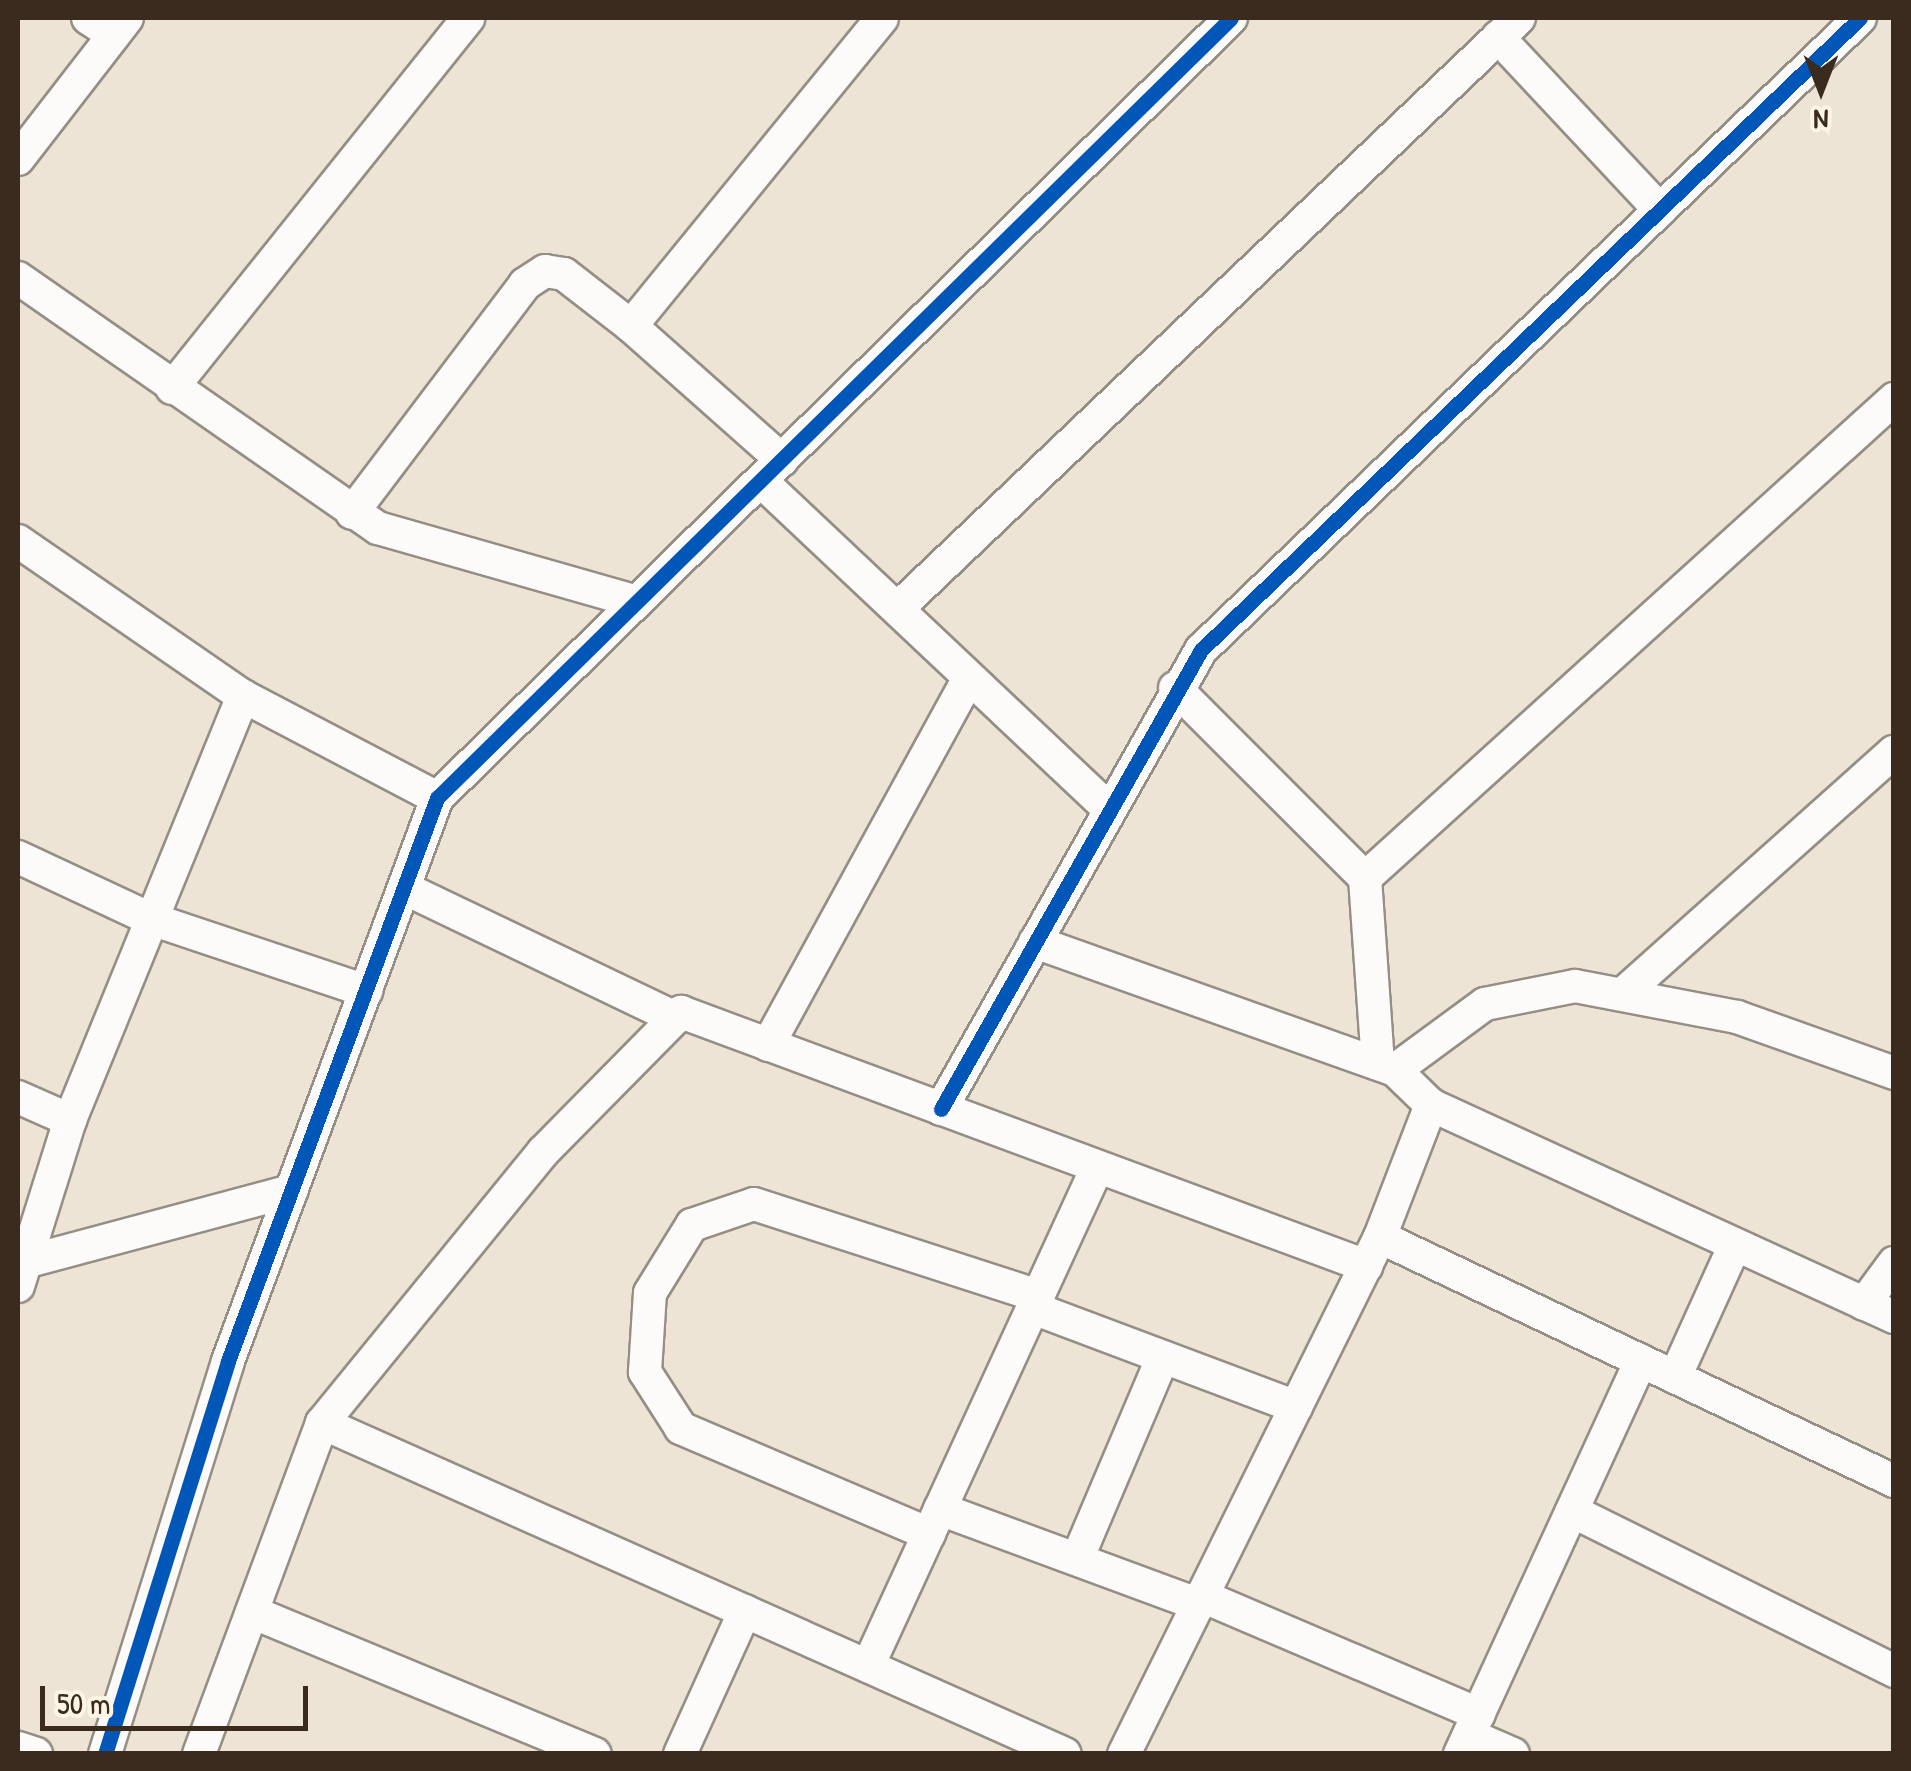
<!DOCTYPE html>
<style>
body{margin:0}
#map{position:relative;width:1911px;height:1771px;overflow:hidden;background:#ede4d6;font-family:"Patrick Hand",sans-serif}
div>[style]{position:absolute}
.roads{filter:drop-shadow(2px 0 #958e85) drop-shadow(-2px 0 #958e85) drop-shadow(0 2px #958e85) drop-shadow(0 -2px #958e85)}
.minor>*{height:32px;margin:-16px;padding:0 16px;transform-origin:16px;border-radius:16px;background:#fcfbf9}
.cycleway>*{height:15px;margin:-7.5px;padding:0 7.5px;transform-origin:7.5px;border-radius:7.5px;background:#0057b8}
span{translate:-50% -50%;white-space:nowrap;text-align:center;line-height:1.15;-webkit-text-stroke:10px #fcf5e5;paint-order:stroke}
.frame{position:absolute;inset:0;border:20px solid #3b2a1e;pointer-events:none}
.north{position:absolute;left:1771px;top:40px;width:100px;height:100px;-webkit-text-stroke:8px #fcf5e5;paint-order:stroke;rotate:180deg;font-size:28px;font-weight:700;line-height:40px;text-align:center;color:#3b2a1e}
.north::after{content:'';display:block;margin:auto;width:35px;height:45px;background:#3b2a1e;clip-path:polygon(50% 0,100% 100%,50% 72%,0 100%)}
.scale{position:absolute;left:40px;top:1686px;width:268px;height:45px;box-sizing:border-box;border:5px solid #3b2a1e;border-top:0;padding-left:12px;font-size:30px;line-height:35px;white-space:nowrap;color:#3b2a1e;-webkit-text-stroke:8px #fcf5e5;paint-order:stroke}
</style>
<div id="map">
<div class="roads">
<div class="minor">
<div style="left:88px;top:18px;width:31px;rotate:33deg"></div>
<div style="left:1498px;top:37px;width:237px;rotate:46.9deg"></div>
<div style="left:18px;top:159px;width:178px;rotate:-52.3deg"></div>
<div style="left:18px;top:278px;width:438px;rotate:34.8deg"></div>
<div style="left:378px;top:528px;width:267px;rotate:15.9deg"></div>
<div style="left:631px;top:326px;width:397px;rotate:-50.8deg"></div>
<div style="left:172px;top:388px;width:474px;rotate:-51.3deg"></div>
<div style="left:761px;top:481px;width:478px;rotate:43.3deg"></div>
<div style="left:352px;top:513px;width:287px;rotate:-52.9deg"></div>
<div style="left:525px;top:284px;width:24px;rotate:-33deg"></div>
<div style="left:545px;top:271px;width:19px;rotate:9deg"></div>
<div style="left:564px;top:274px;width:85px;rotate:37.8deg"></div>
<div style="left:631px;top:326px;width:202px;rotate:41.6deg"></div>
<div style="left:18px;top:541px;width:273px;rotate:34.6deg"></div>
<div style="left:243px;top:696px;width:219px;rotate:27.7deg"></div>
<div style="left:897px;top:609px;width:858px;rotate:-43.54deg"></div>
<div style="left:1175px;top:688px;width:269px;rotate:45deg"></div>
<div style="left:1365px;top:878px;width:186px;rotate:86deg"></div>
<div style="left:18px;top:857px;width:147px;rotate:25deg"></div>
<div style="left:151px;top:919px;width:227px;rotate:18.5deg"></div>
<div style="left:1365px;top:878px;width:714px;rotate:-42.16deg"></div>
<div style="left:404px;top:888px;width:301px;rotate:25.6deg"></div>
<div style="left:1035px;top:942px;width:382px;rotate:19.6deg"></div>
<div style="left:1395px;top:1070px;width:50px;rotate:44.2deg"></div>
<div style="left:1624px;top:993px;width:362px;rotate:-41.8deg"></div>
<div style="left:768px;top:1045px;width:418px;rotate:-61.3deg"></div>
<div style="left:1395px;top:1070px;width:112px;rotate:-36.3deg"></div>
<div style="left:1485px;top:1004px;width:92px;rotate:-11.3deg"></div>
<div style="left:1575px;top:986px;width:165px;rotate:10.8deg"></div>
<div style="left:1737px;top:1017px;width:167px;rotate:19.6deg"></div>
<div style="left:18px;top:1097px;width:57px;rotate:23.9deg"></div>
<div style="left:941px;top:1109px;width:528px;rotate:-60.47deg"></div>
<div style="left:1201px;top:650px;width:913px;rotate:-43.8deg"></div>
<div style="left:1380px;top:1237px;width:142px;rotate:-68.9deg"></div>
<div style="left:1431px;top:1105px;width:509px;rotate:24.6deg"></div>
<div style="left:18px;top:1264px;width:283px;rotate:-15deg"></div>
<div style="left:18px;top:1286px;width:174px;rotate:-72.6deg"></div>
<div style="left:70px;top:1120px;width:458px;rotate:-67.8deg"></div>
<div style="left:1864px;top:1304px;width:51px;rotate:-53.8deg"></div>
<div style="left:1033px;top:1308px;width:281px;rotate:20.6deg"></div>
<div style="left:1675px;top:1377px;width:145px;rotate:-65.6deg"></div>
<div style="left:322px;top:1423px;width:350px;rotate:-50.8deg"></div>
<div style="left:543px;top:1152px;width:197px;rotate:-45.4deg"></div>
<div style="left:681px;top:1012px;width:731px;rotate:20.34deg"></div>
<div style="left:940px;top:1509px;width:274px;rotate:20.3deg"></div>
<div style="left:1572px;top:1511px;width:360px;rotate:26.4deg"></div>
<div style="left:929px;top:1534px;width:270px;rotate:-156.9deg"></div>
<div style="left:681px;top:1428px;width:67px;rotate:-122.7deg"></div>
<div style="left:645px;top:1372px;width:79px;rotate:-86.4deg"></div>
<div style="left:650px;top:1293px;width:80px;rotate:-58.3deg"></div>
<div style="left:692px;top:1225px;width:65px;rotate:-18.7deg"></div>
<div style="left:754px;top:1204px;width:299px;rotate:17.9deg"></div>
<div style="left:1078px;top:1557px;width:217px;rotate:-67deg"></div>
<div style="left:1202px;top:1596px;width:301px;rotate:23.1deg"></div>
<div style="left:252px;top:1612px;width:371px;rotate:22.5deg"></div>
<div style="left:868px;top:1666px;width:548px;rotate:-65.31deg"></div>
<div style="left:1469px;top:1735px;width:48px;rotate:23.4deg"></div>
<div style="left:18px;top:1748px;width:19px;rotate:18deg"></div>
<div style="left:105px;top:1754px;width:412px;rotate:-72.6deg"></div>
<div style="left:228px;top:1361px;width:601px;rotate:-69.63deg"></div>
<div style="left:437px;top:798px;width:1113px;rotate:-44.49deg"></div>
<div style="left:199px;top:1754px;width:353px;rotate:-69.6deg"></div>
<div style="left:322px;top:1423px;width:813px;rotate:24.01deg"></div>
<div style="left:680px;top:1754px;width:157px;rotate:-65.6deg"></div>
<div style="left:1124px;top:1754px;width:577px;rotate:-63.66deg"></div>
<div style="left:1380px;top:1237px;width:569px;rotate:25.39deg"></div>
<div style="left:1460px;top:1754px;width:433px;rotate:-65.3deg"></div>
</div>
</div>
<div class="cycleway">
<div style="left:941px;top:1109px;width:528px;rotate:-60.47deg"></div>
<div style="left:1201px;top:650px;width:913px;rotate:-43.8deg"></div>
<div style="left:105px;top:1754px;width:412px;rotate:-72.6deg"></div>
<div style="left:228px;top:1361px;width:601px;rotate:-69.63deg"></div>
<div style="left:437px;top:798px;width:1113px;rotate:-44.49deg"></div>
</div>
<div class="frame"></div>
<div class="north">N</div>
<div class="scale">50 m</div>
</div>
